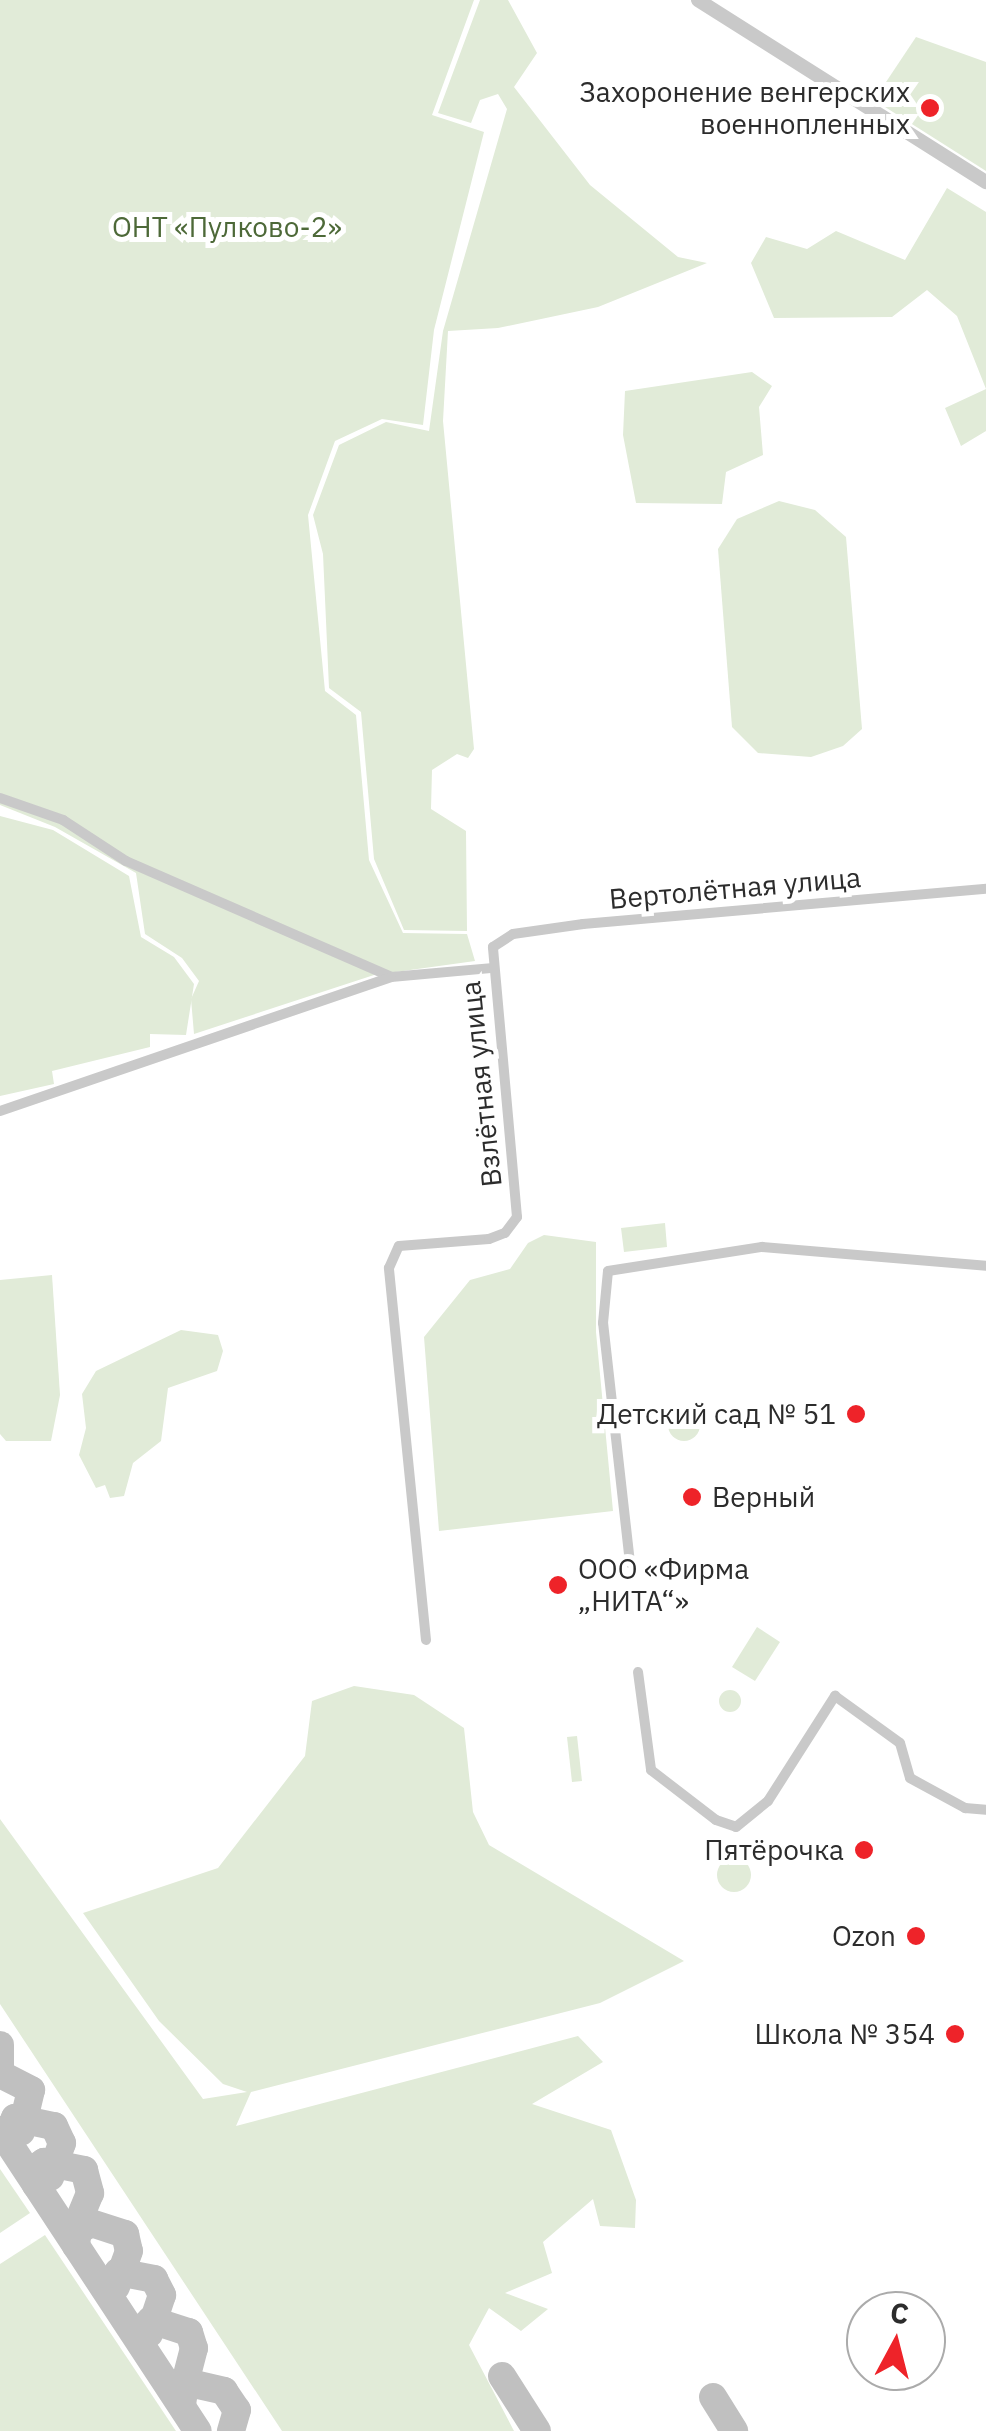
<!DOCTYPE html>
<meta charset="utf-8">
<style>
body{margin:0}
#map{position:relative;width:986px;height:2431px;overflow:hidden;background:#fff;font-family:"IBM Plex Sans",sans-serif}
div>[style]{position:absolute}
.green>*{inset:0;background:#e1ebd8}
.round{border-radius:50%}
.taxiway>*{height:28px;margin:-14px;padding:0 14px;transform-origin:14px;border-radius:14px;background:#c0c0c0}
.minor>*{height:10px;margin:-5px;padding:0 5px;transform-origin:5px;border-radius:5px;background:#c9c9c9}
.tertiary>*{height:14px;margin:-7px;padding:0 7px;transform-origin:7px;border-radius:7px;background:#c9c9c9}
.dots>*{width:28px;height:28px;translate:-50% -50%;box-sizing:border-box;border:5px solid #fff;border-radius:50%}
span{translate:-50% -50%;white-space:nowrap;text-align:center;line-height:1.15;-webkit-text-stroke:10px #fff;paint-order:stroke}
.poi-label{font-size:28px;color:#2c2c2c}
.right{translate:-100% -50%;text-align:right}
.left{translate:0 -50%;text-align:left}
.park-label{font-size:28px;color:#4d6938}
.street-label{font-size:28px;color:#2c2c2c}
.north{position:absolute;left:846px;top:2291px;width:100px;height:100px;box-sizing:border-box;background:#fff;border:2px solid #ababab;border-radius:50%;rotate:7deg;font-size:28px;font-weight:700;line-height:40px;text-align:center;color:#2c2c2c}
.north::after{content:'';display:block;margin:auto;width:35px;height:45px;background:#ee2329;clip-path:polygon(50% 0,100% 100%,50% 72%,0 100%)}
</style>
<div id="map">
<div class="green">
<div style="clip-path:polygon(0 0,474px 0,432px 115px,484px 132px,434px 330px,423px 425px,382px 419px,335px 441px,308px 515px,325px 691px,356px 715px,369px 860px,403px 933px,467px 934px,475px 961px,374px 975px,194px 1034px,191px 999px,199px 981px,182px 958px,145px 934px,136px 873px,55px 827px,0 805px)"></div>
<div style="clip-path:polygon(480px 0,508px 0,537px 53px,514px 87px,590px 185px,678px 257px,707px 263px,598px 307px,498px 328px,448px 331px,443px 421px,474px 749px,468px 758px,457px 754px,432px 770px,431px 809px,466px 831px,467px 931px,404px 930px,374px 859px,361px 712px,329px 688px,323px 554px,313px 515px,339px 445px,386px 422px,429px 431px,443px 331px,507px 109px,498px 94px,480px 100px,471px 123px,438px 113px)"></div>
<div style="clip-path:polygon(916px 37px,986px 62px,986px 171px,874px 100px)"></div>
<div style="clip-path:polygon(947px 188px,986px 212px,986px 431px,961px 446px,945px 408px,986px 389px,957px 316px,927px 290px,892px 317px,774px 318px,751px 263px,766px 237px,807px 249px,836px 231px,905px 260px)"></div>
<div style="clip-path:polygon(752px 372px,772px 386px,759px 407px,763px 455px,726px 472px,722px 504px,636px 503px,623px 435px,625px 391px)"></div>
<div style="clip-path:polygon(779px 501px,815px 510px,846px 537px,862px 729px,843px 746px,811px 757px,758px 753px,732px 727px,718px 549px,737px 519px)"></div>
<div style="clip-path:polygon(0 816px,53px 830px,129px 876px,141px 937px,174px 957px,194px 984px,186px 1035px,150px 1034px,150px 1047px,52px 1071px,54px 1084px,0 1096px)"></div>
<div style="clip-path:polygon(665px 1223px,667px 1247px,624px 1252px,621px 1228px)"></div>
<div style="clip-path:polygon(544px 1235px,596px 1242px,596px 1332px,613px 1511px,439px 1531px,424px 1337px,470px 1280px,510px 1269px,528px 1243px)"></div>
<div style="clip-path:polygon(52px 1275px,60px 1395px,51px 1441px,6px 1441px,0 1434px,0 1280px)"></div>
<div style="clip-path:polygon(181px 1330px,218px 1335px,223px 1351px,217px 1371px,168px 1388px,161px 1441px,133px 1463px,124px 1496px,110px 1498px,105px 1485px,96px 1488px,79px 1455px,86px 1428px,82px 1394px,96px 1371px)"></div>
<div class="round" style="left:668px;top:1409px;width:32px;height:32px"></div>
<div style="clip-path:polygon(757px 1627px,780px 1642px,755px 1681px,732px 1667px)"></div>
<div style="clip-path:polygon(354px 1686px,414px 1695px,464px 1728px,473px 1812px,489px 1845px,684px 1961px,600px 2003px,251px 2092px,236px 2126px,578px 2036px,603px 2062px,532px 2104px,611px 2130px,636px 2200px,635px 2228px,600px 2226px,593px 2199px,543px 2242px,552px 2273px,505px 2293px,548px 2309px,521px 2331px,489px 2308px,469px 2345px,514px 2431px,282px 2431px,0 2004px,0 1819px,203px 2099px,247px 2092px,223px 2084px,159px 2021px,83px 1913px,218px 1868px,305px 1756px,312px 1701px)"></div>
<div class="round" style="left:719px;top:1690px;width:22px;height:22px"></div>
<div style="clip-path:polygon(577px 1736px,582px 1781px,572px 1782px,567px 1737px)"></div>
<div class="round" style="left:717px;top:1858px;width:34px;height:34px"></div>
<div style="clip-path:polygon(0 2169px,30px 2213px,0 2233px)"></div>
<div style="clip-path:polygon(45px 2235px,176px 2431px,0 2431px,0 2264px)"></div>
</div>
<div class="taxiway">
<div style="left:0;top:2045px;width:22px;rotate:90deg"></div>
<div style="left:0;top:2074px;width:35px;rotate:27deg"></div>
<div style="left:31px;top:2090px;width:43px;rotate:103.4deg"></div>
<div style="left:0;top:2130px;width:360px;rotate:56.7deg"></div>
<div style="left:6px;top:2139px;width:23px;rotate:-67deg"></div>
<div style="left:15px;top:2118px;width:40px;rotate:12deg"></div>
<div style="left:54px;top:2126px;width:19px;rotate:65deg"></div>
<div style="left:62px;top:2143px;width:36px;rotate:109deg"></div>
<div style="left:36px;top:2185px;width:17px;rotate:-93deg"></div>
<div style="left:35px;top:2168px;width:11px;rotate:-34deg"></div>
<div style="left:44px;top:2162px;width:41px;rotate:11.3deg"></div>
<div style="left:84px;top:2170px;width:24px;rotate:75deg"></div>
<div style="left:90px;top:2193px;width:42px;rotate:112.3deg"></div>
<div style="left:74px;top:2232px;width:14px;rotate:82deg"></div>
<div style="left:76px;top:2244px;width:13px;rotate:-81deg"></div>
<div style="left:78px;top:2231px;width:15px;rotate:-32deg"></div>
<div style="left:91px;top:2223px;width:36px;rotate:18deg"></div>
<div style="left:125px;top:2234px;width:17px;rotate:77deg"></div>
<div style="left:129px;top:2251px;width:38px;rotate:110deg"></div>
<div style="left:106px;top:2290px;width:22px;rotate:-56deg"></div>
<div style="left:118px;top:2272px;width:37px;rotate:11deg"></div>
<div style="left:154px;top:2279px;width:18px;rotate:63deg"></div>
<div style="left:162px;top:2295px;width:41px;rotate:108.4deg"></div>
<div style="left:141px;top:2343px;width:12px;rotate:-95deg"></div>
<div style="left:140px;top:2331px;width:16px;rotate:-45deg"></div>
<div style="left:151px;top:2320px;width:40px;rotate:18deg"></div>
<div style="left:189px;top:2332px;width:17px;rotate:73deg"></div>
<div style="left:194px;top:2348px;width:56px;rotate:104.5deg"></div>
<div style="left:502px;top:2376px;width:65px;rotate:57.5deg"></div>
<div style="left:713px;top:2397px;width:40px;rotate:58deg"></div>
<div style="left:182px;top:2405px;width:14px;rotate:-82deg"></div>
<div style="left:184px;top:2391px;width:12px;rotate:-35deg"></div>
<div style="left:194px;top:2384px;width:31px;rotate:13deg"></div>
<div style="left:224px;top:2391px;width:23px;rotate:56deg"></div>
<div style="left:237px;top:2410px;width:22px;rotate:106deg"></div>
</div>
<div class="minor">
<div style="left:0;top:798px;width:67px;rotate:19.2deg"></div>
<div style="left:63px;top:820px;width:75px;rotate:33.1deg"></div>
<div style="left:126px;top:861px;width:289px;rotate:23.6deg"></div>
<div style="left:391px;top:977px;width:100px;rotate:-5.1deg"></div>
<div style="left:0;top:1111px;width:413px;rotate:-18.9deg"></div>
<div style="left:630px;top:1563px;width:242px;rotate:-96.4deg"></div>
<div style="left:603px;top:1323px;width:52px;rotate:-84.5deg"></div>
<div style="left:608px;top:1271px;width:156px;rotate:-8.9deg"></div>
<div style="left:762px;top:1247px;width:225px;rotate:4.8deg"></div>
<div style="left:426px;top:1640px;width:374px;rotate:-95.7deg"></div>
<div style="left:389px;top:1268px;width:24px;rotate:-66deg"></div>
<div style="left:399px;top:1246px;width:90px;rotate:-4.4deg"></div>
<div style="left:489px;top:1239px;width:17px;rotate:-21deg"></div>
<div style="left:505px;top:1233px;width:20px;rotate:-53deg"></div>
<div style="left:517px;top:1217px;width:271px;rotate:-95.1deg"></div>
<div style="left:493px;top:947px;width:24px;rotate:-33deg"></div>
<div style="left:513px;top:934px;width:71px;rotate:-8.1deg"></div>
<div style="left:583px;top:924px;width:405px;rotate:-5deg"></div>
<div style="left:638px;top:1672px;width:99px;rotate:82.4deg"></div>
<div style="left:651px;top:1770px;width:82px;rotate:37.6deg"></div>
<div style="left:716px;top:1820px;width:21px;rotate:19deg"></div>
<div style="left:736px;top:1827px;width:41px;rotate:-39.1deg"></div>
<div style="left:768px;top:1801px;width:125px;rotate:-57.5deg"></div>
<div style="left:835px;top:1696px;width:80px;rotate:35.9deg"></div>
<div style="left:900px;top:1743px;width:36px;rotate:74deg"></div>
<div style="left:910px;top:1778px;width:63px;rotate:28.6deg"></div>
<div style="left:965px;top:1808px;width:21px;rotate:5deg"></div>
</div>
<div class="tertiary">
<div style="left:698px;top:0;width:341px;rotate:32.3deg"></div>
</div>
<div class="dots">
<div style="left:930px;top:108px;background:#ee2329"></div>
<div style="left:856px;top:1414px;background:#ee2329"></div>
<div style="left:692px;top:1497px;background:#ee2329"></div>
<div style="left:558px;top:1585px;background:#ee2329"></div>
<div style="left:864px;top:1850px;background:#ee2329"></div>
<div style="left:916px;top:1936px;background:#ee2329"></div>
<div style="left:955px;top:2034px;background:#ee2329"></div>
</div>
<div class="poi-label">
<span class="right" style="left:910px;top:108px">Захоронение венгерских<br>военнопленных</span>
<span class="right" style="left:836px;top:1414px">Детский сад № 51</span>
<span class="left" style="left:712px;top:1497px">Верный</span>
<span class="left" style="left:578px;top:1585px">ООО «Фирма<br>„НИТА“»</span>
<span class="right" style="left:844px;top:1850px">Пятёрочка</span>
<span class="right" style="left:896px;top:1936px">Ozon</span>
<span class="right" style="left:935px;top:2034px">Школа № 354</span>
</div>
<div class="park-label">
<span style="left:227px;top:227px">ОНТ «Пулково-2»</span>
</div>
<div class="street-label">
<span style="left:735px;top:888px;rotate:-5deg">Вертолётная улица</span>
<span style="left:481px;top:1084px;rotate:-96deg">Взлётная улица</span>
</div>
<div class="north">С</div>
</div>
